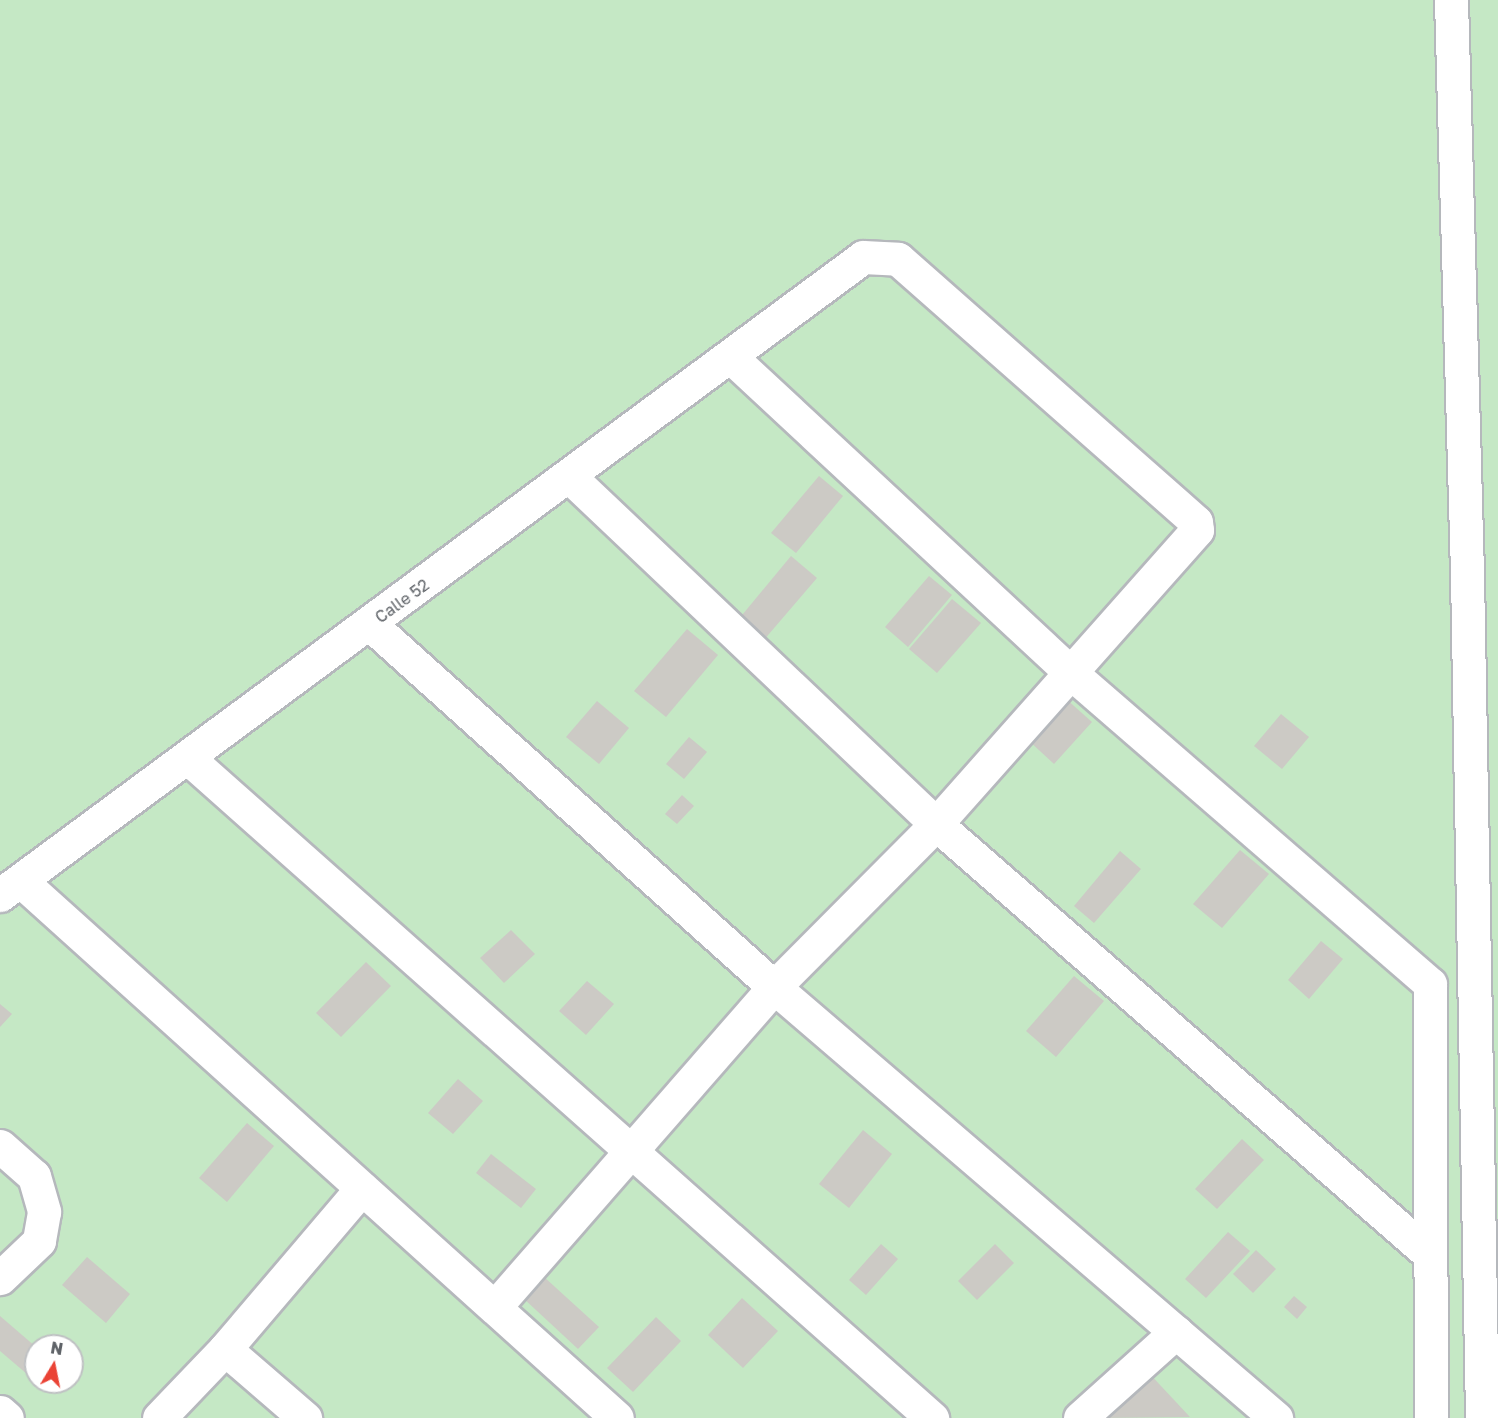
<!DOCTYPE html>
<style>
body{margin:0}
#map{position:relative;width:1498px;height:1418px;overflow:hidden;background:#f1efe8;font-family:"Golos Text",sans-serif}
div>[style]{position:absolute}
.green>*{inset:0;background:#c5e8c5}
.building>*{inset:0;background:#cccac5}
.roads{filter:drop-shadow(2px 0 #b5b8bc) drop-shadow(-2px 0 #b5b8bc) drop-shadow(0 2px #b5b8bc) drop-shadow(0 -2px #b5b8bc)}
.street>*{height:33px;margin:-16.5px;padding:0 16.5px;transform-origin:16.5px;border-radius:16.5px;background:#fff}
span{translate:-50% -50%;white-space:nowrap;text-align:center;line-height:1.15;-webkit-text-stroke:4.5px #fff;paint-order:stroke}
.street-label{font-size:16px;color:#5f6368}
.north{position:absolute;left:24px;top:1334px;width:60px;height:60px;box-sizing:border-box;background:#fff;border:2px solid #bfc1c3;border-radius:50%;rotate:10deg;font-size:16px;font-weight:700;line-height:24px;text-align:center;color:#5f6368}
.north::after{content:'';display:block;margin:auto;width:21px;height:27px;background:#ea4335;clip-path:polygon(50% 0,100% 100%,50% 72%,0 100%)}
</style>
<div id="map">
<div class="green">
<div style="clip-path:polygon(evenodd,0 0,1498px 0,1498px 1418px,0 1418px,0 0,36px 1346px,72px 1346px,72px 1382px,36px 1382px,36px 1346px)"></div>
</div>
<div class="building">
<div style="clip-path:polygon(819px 476px,843px 496px,796px 553px,771px 533px)"></div>
<div style="clip-path:polygon(791px 556px,817px 578px,763px 641px,738px 620px)"></div>
<div style="clip-path:polygon(929px 576px,952px 595px,908px 647px,885px 627px)"></div>
<div style="clip-path:polygon(952px 599px,981px 623px,937px 673px,909px 649px)"></div>
<div style="clip-path:polygon(687px 629px,718px 655px,666px 717px,634px 691px)"></div>
<div style="clip-path:polygon(1065px 698px,1092px 722px,1054px 764px,1028px 740px)"></div>
<div style="clip-path:polygon(597px 701px,629px 728px,599px 764px,566px 737px)"></div>
<div style="clip-path:polygon(1281px 714px,1309px 737px,1282px 769px,1254px 746px)"></div>
<div style="clip-path:polygon(689px 737px,707px 752px,684px 779px,666px 764px)"></div>
<div style="clip-path:polygon(682px 795px,694px 806px,677px 824px,665px 814px)"></div>
<div style="clip-path:polygon(1240px 850px,1269px 874px,1222px 928px,1193px 904px)"></div>
<div style="clip-path:polygon(1120px 851px,1141px 869px,1094px 923px,1074px 906px)"></div>
<div style="clip-path:polygon(511px 930px,535px 954px,504px 983px,480px 958px)"></div>
<div style="clip-path:polygon(1321px 941px,1343px 959px,1309px 999px,1288px 980px)"></div>
<div style="clip-path:polygon(366px 962px,391px 986px,341px 1037px,316px 1013px)"></div>
<div style="clip-path:polygon(1074px 976px,1104px 1001px,1056px 1057px,1026px 1031px)"></div>
<div style="clip-path:polygon(587px 981px,614px 1004px,586px 1035px,559px 1011px)"></div>
<div style="clip-path:polygon(0 1004px,12px 1014px,0 1027px)"></div>
<div style="clip-path:polygon(458px 1079px,483px 1101px,453px 1134px,428px 1113px)"></div>
<div style="clip-path:polygon(247px 1123px,274px 1146px,227px 1202px,199px 1178px)"></div>
<div style="clip-path:polygon(863px 1130px,892px 1154px,849px 1208px,819px 1184px)"></div>
<div style="clip-path:polygon(1242px 1139px,1264px 1160px,1217px 1209px,1195px 1189px)"></div>
<div style="clip-path:polygon(491px 1154px,536px 1189px,521px 1208px,476px 1173px)"></div>
<div style="clip-path:polygon(1228px 1232px,1250px 1251px,1206px 1298px,1185px 1279px)"></div>
<div style="clip-path:polygon(881px 1244px,898px 1259px,866px 1295px,849px 1280px)"></div>
<div style="clip-path:polygon(995px 1244px,1014px 1263px,977px 1300px,958px 1281px)"></div>
<div style="clip-path:polygon(1256px 1250px,1276px 1269px,1253px 1293px,1233px 1274px)"></div>
<div style="clip-path:polygon(87px 1257px,130px 1294px,106px 1323px,62px 1285px)"></div>
<div style="clip-path:polygon(543px 1276px,599px 1327px,578px 1349px,523px 1298px)"></div>
<div style="clip-path:polygon(1294px 1296px,1307px 1307px,1297px 1319px,1284px 1307px)"></div>
<div style="clip-path:polygon(742px 1298px,778px 1331px,743px 1368px,708px 1335px)"></div>
<div style="clip-path:polygon(0 1316px,36px 1347px,34px 1380px,0 1351px)"></div>
<div style="clip-path:polygon(656px 1317px,681px 1341px,633px 1392px,607px 1368px)"></div>
<div style="clip-path:polygon(1147px 1371px,1190px 1417px,1097px 1418px)"></div>
</div>
<div class="roads">
<div class="street">
<div style="left:1451px;top:0;width:574px;rotate:88.4deg"></div>
<div style="left:1467px;top:574px;width:844px;rotate:88.98deg"></div>
<div style="left:732px;top:358px;width:461px;rotate:42.9deg"></div>
<div style="left:1070px;top:672px;width:476px;rotate:40.9deg"></div>
<div style="left:1430px;top:984px;width:434px;rotate:89.9deg"></div>
<div style="left:570px;top:477px;width:504px;rotate:43.47deg"></div>
<div style="left:936px;top:824px;width:653px;rotate:41.09deg"></div>
<div style="left:370px;top:624px;width:543px;rotate:41.94deg"></div>
<div style="left:774px;top:987px;width:662px;rotate:40.65deg"></div>
<div style="left:188px;top:758px;width:995px;rotate:41.58deg"></div>
<div style="left:21px;top:881px;width:802px;rotate:42.02deg"></div>
<div style="left:0;top:895px;width:1073px;rotate:-36.47deg"></div>
<div style="left:863px;top:257px;width:35px;rotate:3deg"></div>
<div style="left:898px;top:259px;width:397px;rotate:41.4deg"></div>
<div style="left:1196px;top:522px;width:8px;rotate:83deg"></div>
<div style="left:1197px;top:530px;width:393px;rotate:131.6deg"></div>
<div style="left:936px;top:824px;width:230px;rotate:134.8deg"></div>
<div style="left:774px;top:987px;width:422px;rotate:131.1deg"></div>
<div style="left:0;top:1146px;width:45px;rotate:41.4deg"></div>
<div style="left:34px;top:1176px;width:37px;rotate:74deg"></div>
<div style="left:44px;top:1212px;width:29px;rotate:100deg"></div>
<div style="left:39px;top:1241px;width:54px;rotate:136.5deg"></div>
<div style="left:225px;top:1349px;width:106px;rotate:40.8deg"></div>
<div style="left:0;top:1412px;width:9px;rotate:41deg"></div>
<div style="left:159px;top:1418px;width:95px;rotate:-46.3deg"></div>
<div style="left:225px;top:1349px;width:211px;rotate:-49.6deg"></div>
<div style="left:1080px;top:1418px;width:129px;rotate:-41.9deg"></div>
</div>
</div>
<div class="street-label">
<span style="left:402px;top:601px;rotate:-36deg">Calle 52</span>
</div>
<div class="north">N</div>
</div>
